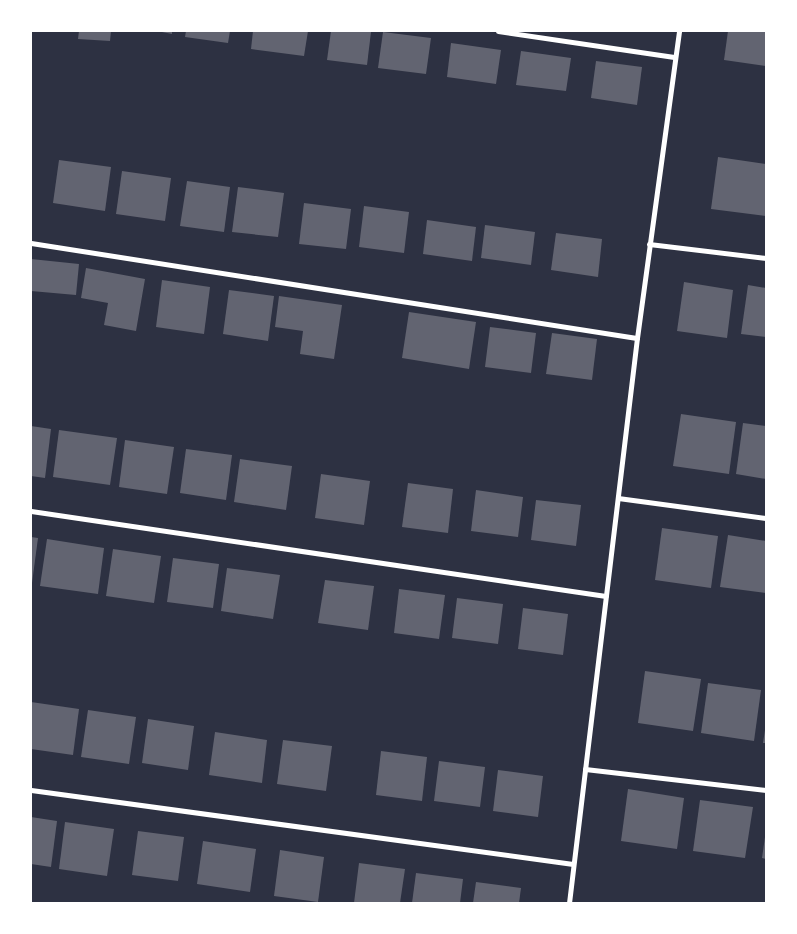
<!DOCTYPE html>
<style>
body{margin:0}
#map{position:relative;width:797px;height:934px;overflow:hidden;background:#2d3142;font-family:Poppins,sans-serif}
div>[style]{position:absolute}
.building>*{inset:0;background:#626471}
.minor>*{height:5px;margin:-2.5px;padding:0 2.5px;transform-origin:2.5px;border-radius:2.5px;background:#fff}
span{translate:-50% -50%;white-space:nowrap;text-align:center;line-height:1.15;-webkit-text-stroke:4px #fff;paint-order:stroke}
.frame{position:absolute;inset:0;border:32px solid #fff;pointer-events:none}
</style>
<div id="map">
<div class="building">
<div style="clip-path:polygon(79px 31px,111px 31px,110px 41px,78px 39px)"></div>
<div style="clip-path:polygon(157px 31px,172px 31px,172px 34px)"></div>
<div style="clip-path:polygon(186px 31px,230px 31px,228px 43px,185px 37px)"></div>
<div style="clip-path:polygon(253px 31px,308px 31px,304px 56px,251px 49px)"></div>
<div style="clip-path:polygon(331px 31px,371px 32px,367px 65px,327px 60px)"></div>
<div style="clip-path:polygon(728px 31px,766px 31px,766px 66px,724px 60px)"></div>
<div style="clip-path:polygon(383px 32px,431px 38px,426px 74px,378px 68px)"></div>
<div style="clip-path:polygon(451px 43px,501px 50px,496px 84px,447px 77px)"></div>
<div style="clip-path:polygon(521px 51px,571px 58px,566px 91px,516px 85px)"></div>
<div style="clip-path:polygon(596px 61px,642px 67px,637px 105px,591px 98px)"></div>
<div style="clip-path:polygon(718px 157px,766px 164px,766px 216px,711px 209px)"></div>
<div style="clip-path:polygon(59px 160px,111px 167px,105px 211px,53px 203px)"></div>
<div style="clip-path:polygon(122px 171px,171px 178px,165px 221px,116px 214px)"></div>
<div style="clip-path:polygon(187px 181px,230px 187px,224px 232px,180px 226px)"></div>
<div style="clip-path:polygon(238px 187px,284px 193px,278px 237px,232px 232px)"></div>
<div style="clip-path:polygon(304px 203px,351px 209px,346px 249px,299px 244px)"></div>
<div style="clip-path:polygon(364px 206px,409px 212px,404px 253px,359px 247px)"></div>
<div style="clip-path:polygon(427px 220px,476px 227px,472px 261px,423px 254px)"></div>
<div style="clip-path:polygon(485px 225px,535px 232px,531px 265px,481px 258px)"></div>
<div style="clip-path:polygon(556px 233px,602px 239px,598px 277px,551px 270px)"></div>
<div style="clip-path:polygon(31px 259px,79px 264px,76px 295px,31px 291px)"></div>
<div style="clip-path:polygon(86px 268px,145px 279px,136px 331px,104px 325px,108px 303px,81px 298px)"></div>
<div style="clip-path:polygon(162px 280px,210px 287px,204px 334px,156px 327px)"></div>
<div style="clip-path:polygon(684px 282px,733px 290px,727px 338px,677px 331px)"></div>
<div style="clip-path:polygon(748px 285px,766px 288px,766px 337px,741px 334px)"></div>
<div style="clip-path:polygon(229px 290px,274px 296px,268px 341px,223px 334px)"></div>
<div style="clip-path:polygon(279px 296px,342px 305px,334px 359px,300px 354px,303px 331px,275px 327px)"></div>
<div style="clip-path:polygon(409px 312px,476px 322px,469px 369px,402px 358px)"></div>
<div style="clip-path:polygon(490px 327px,536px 333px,531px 373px,485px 367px)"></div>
<div style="clip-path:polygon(552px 333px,597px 339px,592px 380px,546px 374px)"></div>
<div style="clip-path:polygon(681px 414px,736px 422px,729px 474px,673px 466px)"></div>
<div style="clip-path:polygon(743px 423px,766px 426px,766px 479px,736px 474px)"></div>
<div style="clip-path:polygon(31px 426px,51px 429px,45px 478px,31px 476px)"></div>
<div style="clip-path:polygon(59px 430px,117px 438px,110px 485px,53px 477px)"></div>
<div style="clip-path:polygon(125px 440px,174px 447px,167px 494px,119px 487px)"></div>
<div style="clip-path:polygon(186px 449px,232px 455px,226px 500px,180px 493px)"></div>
<div style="clip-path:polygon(240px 459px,292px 466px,286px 510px,234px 502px)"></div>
<div style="clip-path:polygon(321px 474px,370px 481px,364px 525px,315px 518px)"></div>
<div style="clip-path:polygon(408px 483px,453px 489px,448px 533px,402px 527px)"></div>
<div style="clip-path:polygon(476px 490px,523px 497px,518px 537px,471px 531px)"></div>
<div style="clip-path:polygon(536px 500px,581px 505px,576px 546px,531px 540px)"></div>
<div style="clip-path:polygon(662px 528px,718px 536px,711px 588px,655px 580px)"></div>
<div style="clip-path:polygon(728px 535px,766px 541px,766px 593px,720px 587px)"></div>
<div style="clip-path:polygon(31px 537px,38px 538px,32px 583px,31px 583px)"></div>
<div style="clip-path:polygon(47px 539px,104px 548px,98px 594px,40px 586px)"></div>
<div style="clip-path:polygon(113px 549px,161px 556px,154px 603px,106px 596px)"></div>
<div style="clip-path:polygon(173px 558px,219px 564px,213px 608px,167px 602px)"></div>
<div style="clip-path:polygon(227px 568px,280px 575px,273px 619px,221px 611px)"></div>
<div style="clip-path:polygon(325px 580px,374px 586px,368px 630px,318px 623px)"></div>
<div style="clip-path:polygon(399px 589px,445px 595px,439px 639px,394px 633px)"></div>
<div style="clip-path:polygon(457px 598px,503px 604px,498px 644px,452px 638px)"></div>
<div style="clip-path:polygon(523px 608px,568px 614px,563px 655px,518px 649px)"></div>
<div style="clip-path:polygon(645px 671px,701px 679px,693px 731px,638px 723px)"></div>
<div style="clip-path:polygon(708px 683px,761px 690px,754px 741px,701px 733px)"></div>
<div style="clip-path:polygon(31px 702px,79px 709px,73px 755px,31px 749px)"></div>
<div style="clip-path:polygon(88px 710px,136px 717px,129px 764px,81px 757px)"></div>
<div style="clip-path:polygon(148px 719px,194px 726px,188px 770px,142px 763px)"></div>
<div style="clip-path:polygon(765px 730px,766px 730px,766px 743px,763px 743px)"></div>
<div style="clip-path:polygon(215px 732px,267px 740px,262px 783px,209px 775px)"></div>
<div style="clip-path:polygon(283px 740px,332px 746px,326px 791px,277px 784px)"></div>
<div style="clip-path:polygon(381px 751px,427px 757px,422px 801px,376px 795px)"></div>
<div style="clip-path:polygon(439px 761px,485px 767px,480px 807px,434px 801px)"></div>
<div style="clip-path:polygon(498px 770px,543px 776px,538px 817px,493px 811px)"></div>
<div style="clip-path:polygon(628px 789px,684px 798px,677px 849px,621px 841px)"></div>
<div style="clip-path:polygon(700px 800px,753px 807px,745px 858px,693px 851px)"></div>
<div style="clip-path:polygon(31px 817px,57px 821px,51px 867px,31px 864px)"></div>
<div style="clip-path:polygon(65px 822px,114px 829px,107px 876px,59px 869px)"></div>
<div style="clip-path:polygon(138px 831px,184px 837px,178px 881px,132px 875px)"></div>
<div style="clip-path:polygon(765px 837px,766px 837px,766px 859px,762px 858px)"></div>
<div style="clip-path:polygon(203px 841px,256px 849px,250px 892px,197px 884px)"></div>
<div style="clip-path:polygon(280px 850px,324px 857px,318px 902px,274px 896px)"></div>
<div style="clip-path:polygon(359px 863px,405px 869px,400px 903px,354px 903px)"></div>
<div style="clip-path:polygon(416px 873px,463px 879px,460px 903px,412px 903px)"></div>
<div style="clip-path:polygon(476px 882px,521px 888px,519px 903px,473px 903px)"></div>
</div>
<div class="minor">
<div style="left:498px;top:31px;width:178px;rotate:8.4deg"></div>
<div style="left:31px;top:243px;width:613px;rotate:8.91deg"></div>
<div style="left:649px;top:244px;width:118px;rotate:6.8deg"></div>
<div style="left:618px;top:498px;width:149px;rotate:7.7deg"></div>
<div style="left:31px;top:511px;width:581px;rotate:8.41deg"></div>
<div style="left:585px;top:769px;width:182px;rotate:6.6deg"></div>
<div style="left:31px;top:790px;width:547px;rotate:7.77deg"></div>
<div style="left:569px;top:903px;width:569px;rotate:-83.14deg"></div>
<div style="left:637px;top:338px;width:310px;rotate:-82.2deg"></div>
</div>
<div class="frame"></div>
</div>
